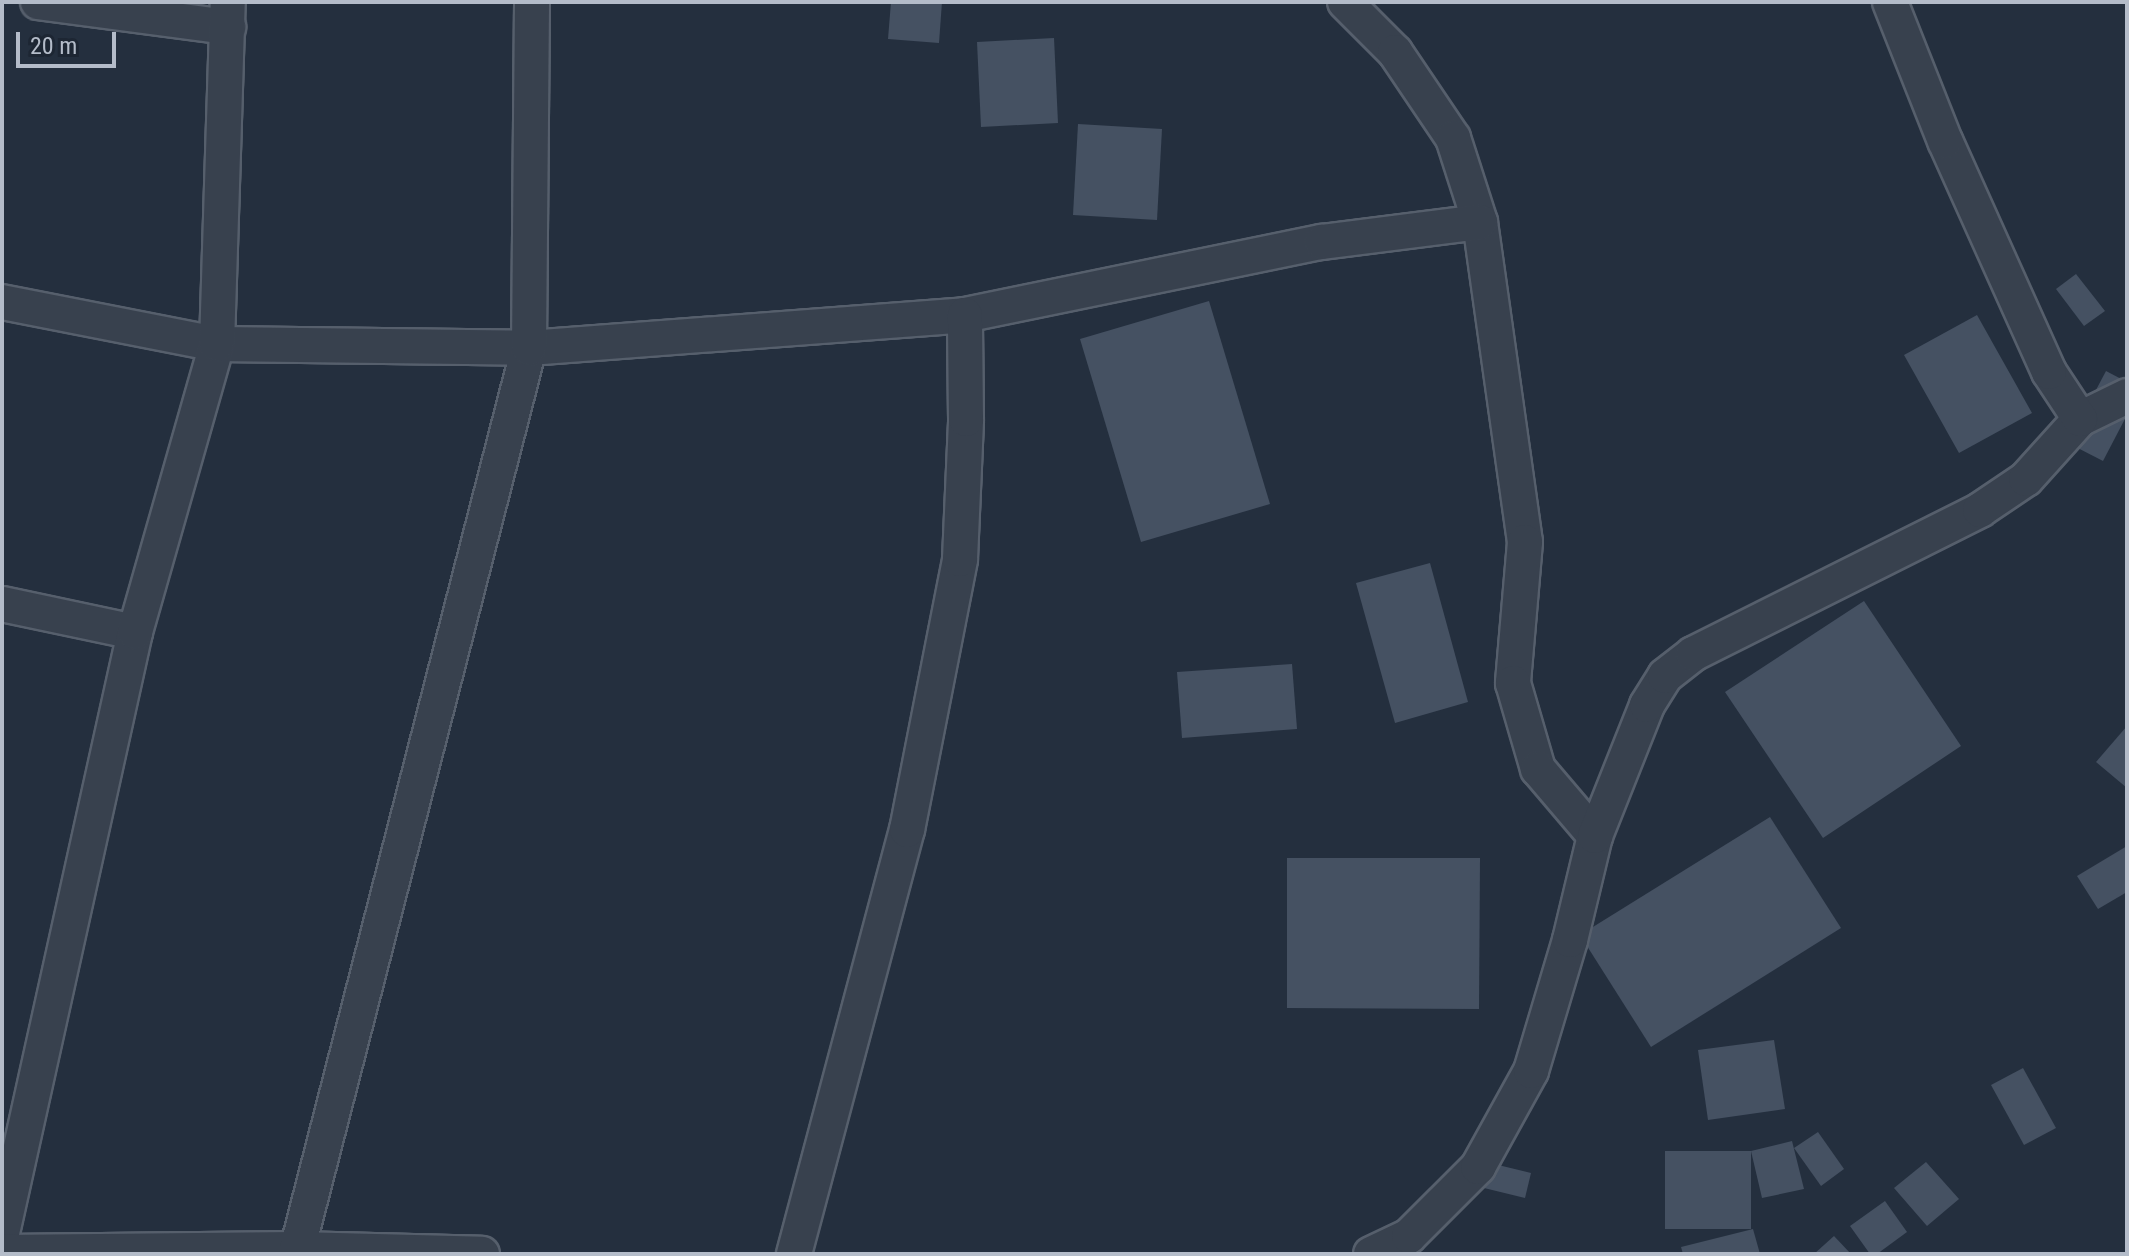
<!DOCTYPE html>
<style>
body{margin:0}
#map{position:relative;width:2129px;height:1256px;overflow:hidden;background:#242f3e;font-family:"Roboto Condensed",sans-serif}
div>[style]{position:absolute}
.building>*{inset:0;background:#455162}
.roads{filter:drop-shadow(2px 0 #565f6c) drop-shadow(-2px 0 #565f6c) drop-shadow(0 2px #565f6c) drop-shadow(0 -2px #565f6c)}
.street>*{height:34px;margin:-17px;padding:0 17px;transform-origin:17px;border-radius:17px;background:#38414e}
span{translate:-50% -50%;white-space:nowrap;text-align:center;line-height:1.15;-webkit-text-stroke:6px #1d2633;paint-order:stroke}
.frame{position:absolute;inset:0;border:4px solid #b4bcc9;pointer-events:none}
.scale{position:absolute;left:16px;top:32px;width:100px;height:36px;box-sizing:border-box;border:4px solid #b4bcc9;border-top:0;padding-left:10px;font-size:24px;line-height:28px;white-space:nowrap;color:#b4bcc9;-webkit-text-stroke:6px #1d2633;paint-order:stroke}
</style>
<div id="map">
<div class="building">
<div style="clip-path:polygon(891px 2px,942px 2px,939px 43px,888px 39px)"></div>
<div style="clip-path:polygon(1054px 38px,1058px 123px,981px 127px,977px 42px)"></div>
<div style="clip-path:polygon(1078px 124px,1162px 129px,1157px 220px,1073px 215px)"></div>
<div style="clip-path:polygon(2076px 274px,2105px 311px,2084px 326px,2056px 289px)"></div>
<div style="clip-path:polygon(1209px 301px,1270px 504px,1141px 542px,1080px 339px)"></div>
<div style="clip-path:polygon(1977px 315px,2032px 413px,1959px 453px,1904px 355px)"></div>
<div style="clip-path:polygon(2106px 371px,2127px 382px,2127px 415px,2103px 461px,2068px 443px)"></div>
<div style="clip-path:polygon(1430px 563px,1468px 702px,1395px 723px,1356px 583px)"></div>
<div style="clip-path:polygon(1864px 601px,1961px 746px,1823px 838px,1725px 692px)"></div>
<div style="clip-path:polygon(1292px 664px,1297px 729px,1182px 738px,1177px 672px)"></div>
<div style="clip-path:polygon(2127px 726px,2127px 788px,2096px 762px)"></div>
<div style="clip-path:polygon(1770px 817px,1841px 928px,1651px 1047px,1580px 935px)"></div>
<div style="clip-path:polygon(2127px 846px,2127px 892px,2098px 909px,2077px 876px)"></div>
<div style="clip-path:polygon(1287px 858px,1480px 858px,1479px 1009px,1287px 1008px)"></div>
<div style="clip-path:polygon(1774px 1040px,1785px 1109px,1708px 1120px,1698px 1050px)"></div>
<div style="clip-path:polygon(2023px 1068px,2056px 1128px,2024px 1145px,1991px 1085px)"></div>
<div style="clip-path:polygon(1818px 1132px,1844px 1169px,1821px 1186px,1794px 1148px)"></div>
<div style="clip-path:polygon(1792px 1141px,1804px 1189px,1762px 1198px,1751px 1151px)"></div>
<div style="clip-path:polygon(1665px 1151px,1751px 1151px,1751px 1229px,1665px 1229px)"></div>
<div style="clip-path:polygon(1926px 1162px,1959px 1199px,1927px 1226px,1894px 1188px)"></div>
<div style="clip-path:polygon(1490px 1163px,1531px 1173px,1525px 1198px,1484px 1188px)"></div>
<div style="clip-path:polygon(1885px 1201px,1907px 1232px,1877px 1254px,1870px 1254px,1850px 1226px)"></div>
<div style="clip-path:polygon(1753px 1229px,1760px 1254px,1683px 1254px,1681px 1247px)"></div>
<div style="clip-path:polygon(1834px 1236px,1851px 1254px,1814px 1254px)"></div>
</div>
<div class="roads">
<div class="street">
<div style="left:38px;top:2px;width:192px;rotate:7.5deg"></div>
<div style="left:1345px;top:2px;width:71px;rotate:45deg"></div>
<div style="left:1395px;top:52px;width:104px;rotate:56deg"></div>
<div style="left:1453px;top:138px;width:88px;rotate:72.2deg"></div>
<div style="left:1480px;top:222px;width:323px;rotate:82deg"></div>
<div style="left:1525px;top:542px;width:142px;rotate:94.9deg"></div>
<div style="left:1513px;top:683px;width:90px;rotate:73.8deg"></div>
<div style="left:1538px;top:769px;width:88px;rotate:49.6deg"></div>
<div style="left:2px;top:302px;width:219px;rotate:11.1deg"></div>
<div style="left:217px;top:344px;width:312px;rotate:0.7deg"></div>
<div style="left:529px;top:348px;width:437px;rotate:-4.3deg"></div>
<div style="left:965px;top:315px;width:364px;rotate:-11.6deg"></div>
<div style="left:1322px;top:242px;width:159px;rotate:-7.2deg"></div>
<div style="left:2080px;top:419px;width:52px;rotate:-26.1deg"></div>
<div style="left:2px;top:604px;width:136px;rotate:11.9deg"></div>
<div style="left:2px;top:1233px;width:616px;rotate:-77.52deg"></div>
<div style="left:135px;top:632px;width:299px;rotate:-74.1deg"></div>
<div style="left:217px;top:344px;width:342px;rotate:-88.2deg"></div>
<div style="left:2px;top:1252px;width:295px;rotate:-0.6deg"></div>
<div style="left:297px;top:1249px;width:185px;rotate:1.5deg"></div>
<div style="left:296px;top:1254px;width:935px;rotate:-75.58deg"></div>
<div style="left:529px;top:348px;width:346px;rotate:-89.5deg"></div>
<div style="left:794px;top:1254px;width:439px;rotate:-75.1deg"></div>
<div style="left:907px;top:830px;width:276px;rotate:-78.9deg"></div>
<div style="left:960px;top:559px;width:140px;rotate:-87.5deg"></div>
<div style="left:966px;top:419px;width:104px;rotate:-90.6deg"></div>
<div style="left:1371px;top:1254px;width:42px;rotate:-25.3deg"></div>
<div style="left:1409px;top:1236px;width:98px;rotate:-45deg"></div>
<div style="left:1478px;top:1167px;width:110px;rotate:-61.1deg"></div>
<div style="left:1531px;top:1071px;width:137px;rotate:-73.4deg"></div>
<div style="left:1570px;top:940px;width:107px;rotate:-76.5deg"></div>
<div style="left:1595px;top:836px;width:141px;rotate:-68.3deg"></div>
<div style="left:1647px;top:705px;width:34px;rotate:-58deg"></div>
<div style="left:1665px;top:676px;width:36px;rotate:-38deg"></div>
<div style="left:1693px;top:654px;width:321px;rotate:-26.6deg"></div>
<div style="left:1980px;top:510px;width:55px;rotate:-34deg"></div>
<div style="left:2026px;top:479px;width:81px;rotate:-48deg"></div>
<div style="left:2080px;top:419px;width:56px;rotate:-123.4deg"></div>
<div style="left:2049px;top:372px;width:253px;rotate:-114.2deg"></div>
<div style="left:1945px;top:141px;width:149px;rotate:-111.6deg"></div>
</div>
</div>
<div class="frame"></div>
<div class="scale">20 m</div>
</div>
